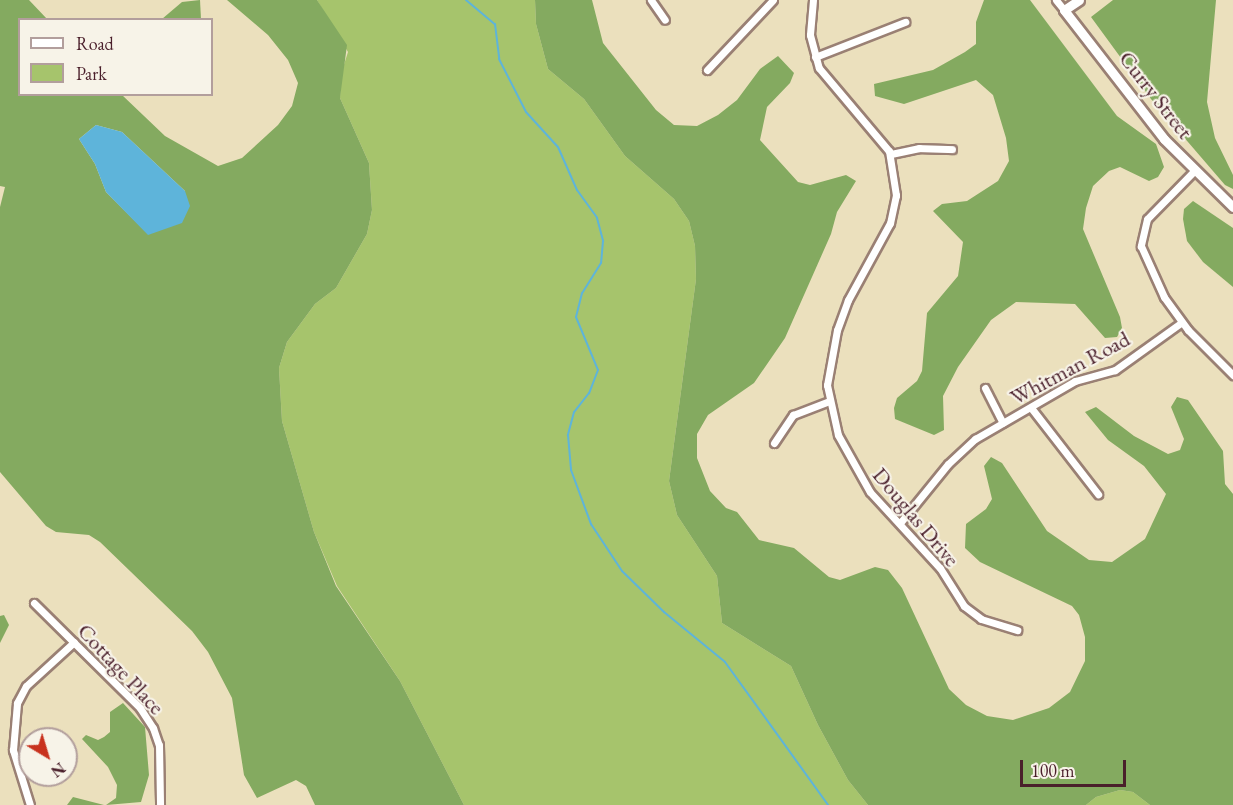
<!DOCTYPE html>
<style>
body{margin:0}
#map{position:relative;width:1233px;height:805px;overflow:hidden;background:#ebe0bd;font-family:"EB Garamond",serif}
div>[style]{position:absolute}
.green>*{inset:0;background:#a6c46c}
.forest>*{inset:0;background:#84aa60}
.water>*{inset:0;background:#5eb4da}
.stream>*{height:2px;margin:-1px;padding:0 1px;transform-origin:1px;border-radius:1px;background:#5eb4da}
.roads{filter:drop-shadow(2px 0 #9a8074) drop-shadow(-2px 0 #9a8074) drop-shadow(0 2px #9a8074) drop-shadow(0 -2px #9a8074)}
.minor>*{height:7px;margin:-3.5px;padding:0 3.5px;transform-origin:3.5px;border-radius:3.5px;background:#fff}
.tertiary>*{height:9px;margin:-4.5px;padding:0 4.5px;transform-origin:4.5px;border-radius:4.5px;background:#fff}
span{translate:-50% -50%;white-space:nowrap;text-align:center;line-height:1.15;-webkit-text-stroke:4.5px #f7f3e8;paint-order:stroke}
.street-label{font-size:22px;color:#4a1f2b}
.legend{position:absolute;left:18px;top:18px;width:195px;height:78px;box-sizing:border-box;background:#f7f3e8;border:2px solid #b29e9c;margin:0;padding:8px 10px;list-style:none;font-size:18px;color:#4a1f2b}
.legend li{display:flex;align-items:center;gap:12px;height:30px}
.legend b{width:30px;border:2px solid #b29e9c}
.north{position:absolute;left:18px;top:727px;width:60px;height:60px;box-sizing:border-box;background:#f7f3e8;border:2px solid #b29e9c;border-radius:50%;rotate:142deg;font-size:16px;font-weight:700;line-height:24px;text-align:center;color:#4a1f2b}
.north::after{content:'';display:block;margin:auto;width:21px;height:27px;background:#c8321e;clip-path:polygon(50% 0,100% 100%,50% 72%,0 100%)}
.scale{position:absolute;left:1020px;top:760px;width:106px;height:27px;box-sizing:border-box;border:3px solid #4a1f2b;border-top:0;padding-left:8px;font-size:18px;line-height:21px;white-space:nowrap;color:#4a1f2b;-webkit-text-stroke:4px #f7f3e8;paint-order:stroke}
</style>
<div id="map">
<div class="green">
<div style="clip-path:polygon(317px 0,535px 0,536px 24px,548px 69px,584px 99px,625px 156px,674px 199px,689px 221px,695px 246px,696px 279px,669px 481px,677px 515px,717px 576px,722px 623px,791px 666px,818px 725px,848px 780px,868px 805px,464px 805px,400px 681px,337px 586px,314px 532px,282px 421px,279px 368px,287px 342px,315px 304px,336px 288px,367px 234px,372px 210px,369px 163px,340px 98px,341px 74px,348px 52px)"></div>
<div style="clip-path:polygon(1120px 790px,1133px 792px,1150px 805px,1086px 805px,1096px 797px)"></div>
</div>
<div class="forest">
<div style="clip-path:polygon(evenodd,0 0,29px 0,47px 19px,20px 20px,20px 94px,122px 95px,165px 136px,218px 166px,242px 158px,278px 125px,292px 106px,298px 83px,288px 60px,268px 35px,227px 0,317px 0,347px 45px,340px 98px,369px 163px,372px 210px,367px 234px,336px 288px,315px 304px,287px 342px,279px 368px,282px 421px,314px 532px,336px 586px,400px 681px,464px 805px,315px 805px,306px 786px,296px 780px,257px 798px,244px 775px,232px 698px,208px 652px,192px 631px,100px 542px,89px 535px,56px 532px,46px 526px,0 472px,0 207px,5px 187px,0 186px,0 0,96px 125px,122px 132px,185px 191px,148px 234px,106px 192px,95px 164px,79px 139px,96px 125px)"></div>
<div style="clip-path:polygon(200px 0,201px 19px,162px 19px,182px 2px)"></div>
<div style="clip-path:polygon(535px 0,592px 0,603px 43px,656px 110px,674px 125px,697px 126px,718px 115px,737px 100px,760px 69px,778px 56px,794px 73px,790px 83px,767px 107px,760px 140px,798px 182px,810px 185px,846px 175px,856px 181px,837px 212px,831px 234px,785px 338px,754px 383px,708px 415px,697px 434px,697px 458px,710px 491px,726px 508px,737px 512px,759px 540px,794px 548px,829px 577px,840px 580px,875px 567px,888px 570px,902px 588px,949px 689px,966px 705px,987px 716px,1013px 720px,1049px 708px,1070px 692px,1085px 661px,1085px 637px,1079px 615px,1072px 606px,980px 562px,965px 548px,966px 524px,986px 509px,992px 499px,984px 466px,991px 457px,1002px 463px,1047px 531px,1089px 560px,1112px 562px,1145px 539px,1166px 494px,1144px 466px,1108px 440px,1085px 412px,1096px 407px,1134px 436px,1168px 454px,1180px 450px,1184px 439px,1171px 407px,1177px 397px,1188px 400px,1223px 451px,1225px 484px,1233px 494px,1233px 805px,1150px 805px,1133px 792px,1120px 790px,1096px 797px,1086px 805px,868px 805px,848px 780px,818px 725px,791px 666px,722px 623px,717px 576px,677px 515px,669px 481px,696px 279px,695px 246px,689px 221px,674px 199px,625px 156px,584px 99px,548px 69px,536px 24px)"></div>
<div style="clip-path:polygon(984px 0,1030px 0,1117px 116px,1156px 144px,1164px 167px,1158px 177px,1149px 181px,1120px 167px,1109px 171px,1093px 186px,1086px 208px,1083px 229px,1120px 317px,1122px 328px,1117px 337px,1105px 338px,1075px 304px,1016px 302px,991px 320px,958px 367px,943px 396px,944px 430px,934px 435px,895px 419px,894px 408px,897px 398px,917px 381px,922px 371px,927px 313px,958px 276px,963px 242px,933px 211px,942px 204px,967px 201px,998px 181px,1009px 161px,1006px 138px,993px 95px,976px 80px,904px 104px,875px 96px,874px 84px,933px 70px,965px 52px,976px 44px,976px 22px)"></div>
<div style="clip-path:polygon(1113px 0,1216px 0,1207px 102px,1215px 138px,1233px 175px,1233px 189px,1225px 185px,1151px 99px,1091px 17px)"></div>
<div style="clip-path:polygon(1193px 201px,1233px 228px,1233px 287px,1203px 262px,1187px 241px,1183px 219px,1184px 209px)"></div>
<div style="clip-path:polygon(4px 615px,9px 625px,0 643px,0 616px)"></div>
<div style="clip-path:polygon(123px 703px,145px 727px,149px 775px,141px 802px,106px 805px,116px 798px,117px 785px,108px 767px,82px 739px,86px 735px,98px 740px,104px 737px,110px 732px,110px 712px)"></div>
<div style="clip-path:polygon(73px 797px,104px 805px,67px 805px)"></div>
</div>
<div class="water">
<div style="clip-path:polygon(96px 125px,122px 132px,185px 191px,190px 206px,182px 223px,148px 235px,106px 192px,95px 164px,79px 139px)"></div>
</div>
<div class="stream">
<div style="left:466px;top:0;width:38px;rotate:40deg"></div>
<div style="left:495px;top:24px;width:35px;rotate:83deg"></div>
<div style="left:499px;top:59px;width:59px;rotate:63deg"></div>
<div style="left:526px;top:112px;width:47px;rotate:47.6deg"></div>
<div style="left:558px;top:147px;width:47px;rotate:66.2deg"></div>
<div style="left:577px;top:190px;width:34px;rotate:54deg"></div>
<div style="left:597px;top:218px;width:24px;rotate:75deg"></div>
<div style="left:603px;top:241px;width:22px;rotate:95deg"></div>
<div style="left:601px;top:263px;width:36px;rotate:122deg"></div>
<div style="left:582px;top:293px;width:25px;rotate:104deg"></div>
<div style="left:576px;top:317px;width:57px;rotate:67.5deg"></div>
<div style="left:598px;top:370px;width:25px;rotate:111deg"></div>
<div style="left:589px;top:393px;width:24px;rotate:128deg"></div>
<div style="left:574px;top:412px;width:24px;rotate:105deg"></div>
<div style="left:568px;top:435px;width:35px;rotate:85deg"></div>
<div style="left:571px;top:470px;width:58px;rotate:69.7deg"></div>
<div style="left:591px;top:524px;width:56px;rotate:56.6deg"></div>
<div style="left:622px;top:571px;width:59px;rotate:44.3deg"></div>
<div style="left:664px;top:612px;width:79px;rotate:39.3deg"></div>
<div style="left:725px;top:662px;width:176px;rotate:54.2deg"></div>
</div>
<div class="roads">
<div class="minor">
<div style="left:651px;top:0;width:24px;rotate:55deg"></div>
<div style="left:813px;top:0;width:35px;rotate:95deg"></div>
<div style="left:810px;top:35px;width:34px;rotate:75deg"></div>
<div style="left:819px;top:68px;width:109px;rotate:49.9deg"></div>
<div style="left:889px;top:151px;width:45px;rotate:81deg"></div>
<div style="left:896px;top:195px;width:29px;rotate:102deg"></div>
<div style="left:890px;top:223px;width:88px;rotate:118.6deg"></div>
<div style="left:848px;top:300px;width:32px;rotate:110deg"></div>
<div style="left:837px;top:330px;width:56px;rotate:100.3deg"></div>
<div style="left:827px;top:385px;width:51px;rotate:77.6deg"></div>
<div style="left:838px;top:435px;width:65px;rotate:60.7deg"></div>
<div style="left:870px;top:492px;width:103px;rotate:47.4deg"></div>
<div style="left:940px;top:568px;width:45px;rotate:57.7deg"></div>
<div style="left:964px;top:606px;width:21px;rotate:37deg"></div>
<div style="left:981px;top:619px;width:38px;rotate:17deg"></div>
<div style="left:1056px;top:0;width:13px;rotate:51deg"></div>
<div style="left:815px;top:57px;width:97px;rotate:-21.3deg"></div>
<div style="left:707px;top:70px;width:96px;rotate:-46.7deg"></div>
<div style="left:891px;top:154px;width:29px;rotate:-12deg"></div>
<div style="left:919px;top:148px;width:33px;rotate:2deg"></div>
<div style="left:1194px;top:171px;width:67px;rotate:134.4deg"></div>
<div style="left:1147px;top:219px;width:28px;rotate:103deg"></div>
<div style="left:1141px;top:246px;width:56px;rotate:65.7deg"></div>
<div style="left:1164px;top:297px;width:41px;rotate:54deg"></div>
<div style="left:1188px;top:330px;width:64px;rotate:45deg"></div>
<div style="left:985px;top:388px;width:39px;rotate:63deg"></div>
<div style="left:1032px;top:409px;width:108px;rotate:52.2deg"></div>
<div style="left:774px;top:443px;width:34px;rotate:-56deg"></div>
<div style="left:793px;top:415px;width:39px;rotate:-21deg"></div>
<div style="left:900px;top:523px;width:76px;rotate:-50.9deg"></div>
<div style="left:948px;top:464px;width:37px;rotate:-43deg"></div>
<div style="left:975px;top:439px;width:116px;rotate:-30.1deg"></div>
<div style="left:1075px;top:381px;width:41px;rotate:-15.4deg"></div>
<div style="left:1115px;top:370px;width:82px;rotate:-35.6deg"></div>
<div style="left:34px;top:603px;width:149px;rotate:44.7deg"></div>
<div style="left:140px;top:708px;width:24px;rotate:57deg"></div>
<div style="left:153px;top:728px;width:18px;rotate:71deg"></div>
<div style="left:159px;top:745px;width:60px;rotate:89deg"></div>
<div style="left:30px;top:805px;width:58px;rotate:-107.2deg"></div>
<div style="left:13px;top:750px;width:47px;rotate:-85.1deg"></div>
<div style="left:17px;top:703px;width:19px;rotate:-62deg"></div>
<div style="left:26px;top:686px;width:65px;rotate:-42.5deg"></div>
</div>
<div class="tertiary">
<div style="left:1079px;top:0;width:18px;rotate:146deg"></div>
<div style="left:1064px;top:10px;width:163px;rotate:52.2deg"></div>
<div style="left:1164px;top:139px;width:97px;rotate:44.6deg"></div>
</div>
</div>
<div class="street-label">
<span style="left:1156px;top:95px;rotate:52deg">Curry Street</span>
<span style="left:1070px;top:368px;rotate:-28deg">Whitman Road</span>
<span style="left:916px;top:517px;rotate:50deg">Douglas Drive</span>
<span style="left:121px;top:669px;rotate:47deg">Cottage Place</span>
</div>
<ul class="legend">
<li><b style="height:8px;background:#fff"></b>Road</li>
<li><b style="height:16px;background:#a6c46c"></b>Park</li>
</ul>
<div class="north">N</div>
<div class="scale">100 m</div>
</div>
